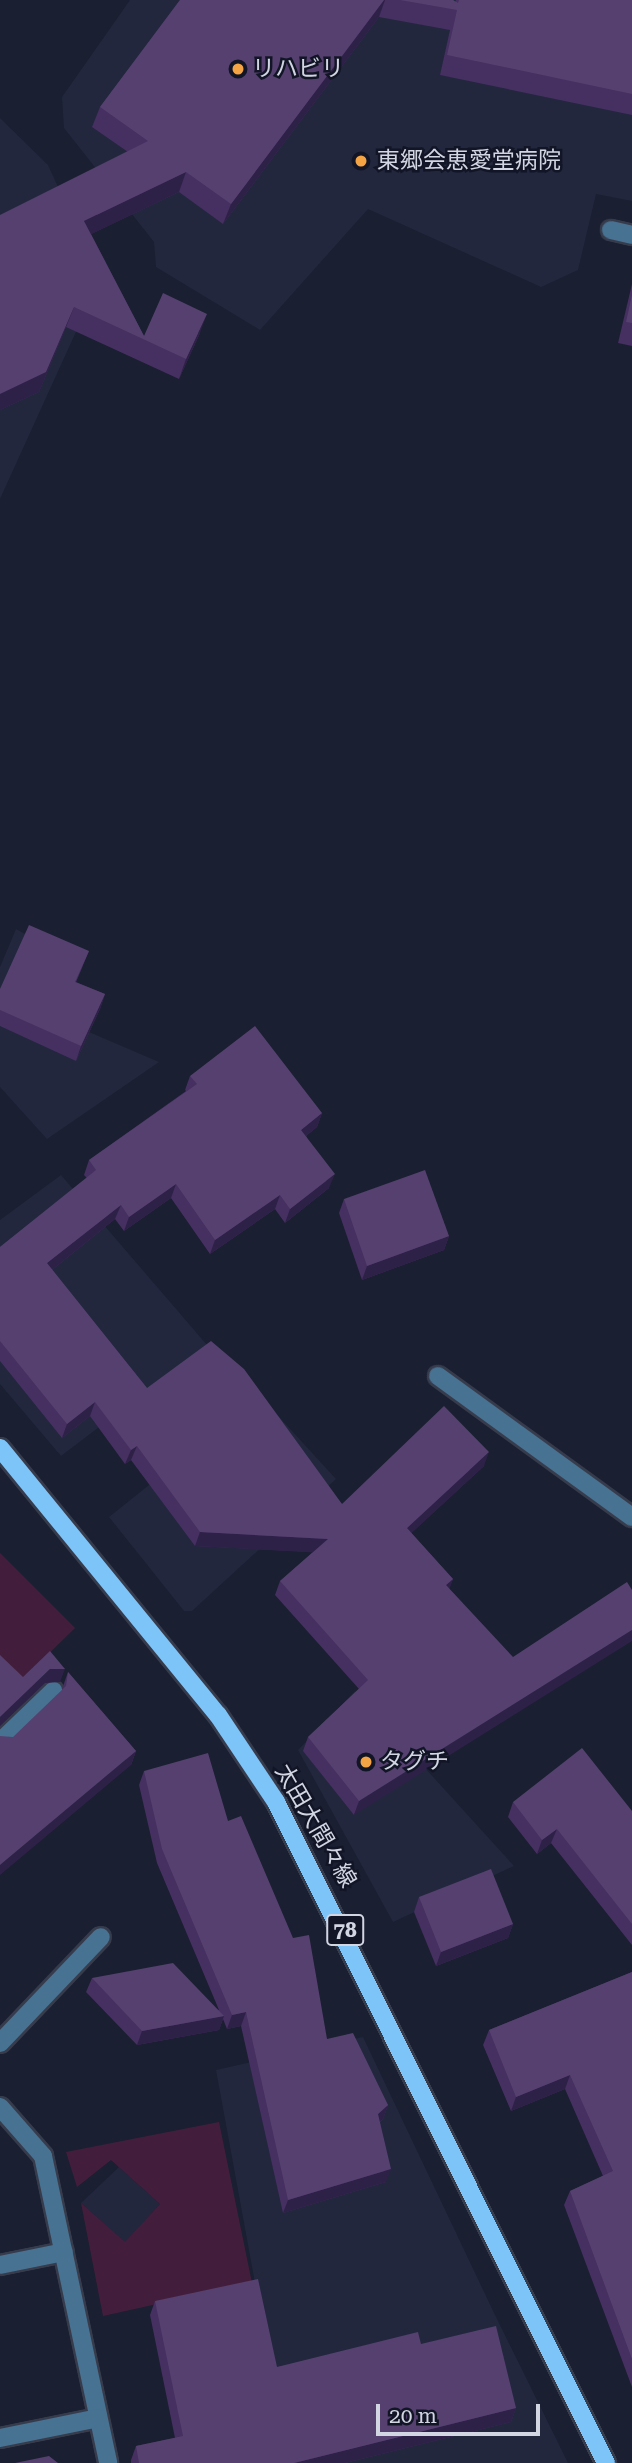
<!DOCTYPE html>
<meta charset="utf-8">
<style>
body{margin:0}
#map{position:relative;width:632px;height:2463px;overflow:hidden;background:#1a1f31;font-family:"Roboto Serif","Noto Sans JP",serif}
div>[style]{position:absolute}
.built>*{inset:0;background:#22273e}
.green>*{inset:0;background:#431e3c}
.roads{filter:drop-shadow(2px 0 #373c4d) drop-shadow(-2px 0 #373c4d) drop-shadow(0 2px #373c4d) drop-shadow(0 -2px #373c4d)}
.minor>*{height:18px;margin:-9px;padding:0 9px;transform-origin:9px;border-radius:9px;background:#487292}
.major>*{height:18px;margin:-9px;padding:0 9px;transform-origin:9px;border-radius:9px;background:#7dc4f9}
.wall>*{inset:0;background:#462f61}
.shaded-wall>*{inset:0;background:#2e2148}
.building>*{inset:0;background:#55406f}
.dots>*{width:19px;height:19px;translate:-50% -50%;box-sizing:border-box;border:4px solid #121526;border-radius:50%}
span{translate:-50% -50%;white-space:nowrap;text-align:center;line-height:1.15;-webkit-text-stroke:5px #121526;paint-order:stroke}
.shield-label span{padding:2px 5px;background:#121526;border:2px solid;border-radius:5px;-webkit-text-stroke-width:0}
.shield-label{font-size:21px;color:#d2d5e2;font-weight:700}
.poi-label{font-size:23px;color:#d2d5e2}
.left{translate:0 -50%;text-align:left}
.street-label{font-size:23px;color:#d2d5e2}
.scale{position:absolute;left:376px;top:2404px;width:164px;height:32px;box-sizing:border-box;border:4px solid #d2d5e2;border-top:0;padding-left:9px;font-size:21px;line-height:24px;white-space:nowrap;color:#d2d5e2;-webkit-text-stroke:5px #121526;paint-order:stroke}
</style>
<div id="map">
<div class="built">
<div style="clip-path:polygon(130px 0,632px 0,632px 201px,596px 194px,578px 270px,541px 287px,368px 209px,260px 330px,156px 267px,154px 242px,64px 128px,62px 97px)"></div>
<div style="clip-path:polygon(0 118px,48px 165px,100px 279px,0 499px)"></div>
<div style="clip-path:polygon(16px 929px,83px 966px,70px 996px,89px 1032px,159px 1062px,47px 1139px,0 1087px,0 967px)"></div>
<div style="clip-path:polygon(61px 1175px,207px 1345px,61px 1456px,0 1384px,0 1220px)"></div>
<div style="clip-path:polygon(260px 1396px,336px 1479px,192px 1611px,184px 1611px,109px 1517px)"></div>
<div style="clip-path:polygon(355px 1691px,514px 1866px,393px 1922px,298px 1750px)"></div>
<div style="clip-path:polygon(363px 2037px,495px 2315px,568px 2463px,288px 2463px,216px 2070px)"></div>
<div style="clip-path:polygon(119px 2167px,160px 2204px,125px 2243px,81px 2203px)"></div>
</div>
<div class="green">
<div style="clip-path:polygon(0 1553px,75px 1628px,20px 1682px,0 1662px)"></div>
<div style="clip-path:polygon(219px 2122px,252px 2283px,103px 2316px,81px 2203px,125px 2242px,160px 2204px,111px 2160px,77px 2187px,66px 2152px)"></div>
</div>
<div class="roads">
<div class="minor">
<div style="left:611px;top:230px;width:22px;rotate:13deg"></div>
<div style="left:438px;top:1376px;width:240px;rotate:36deg"></div>
<div style="left:0;top:1742px;width:74px;rotate:-43.9deg"></div>
<div style="left:0;top:2043px;width:146px;rotate:-46.4deg"></div>
<div style="left:0;top:2107px;width:65px;rotate:48.7deg"></div>
<div style="left:43px;top:2156px;width:314px;rotate:78deg"></div>
<div style="left:0;top:2265px;width:65px;rotate:-11.5deg"></div>
<div style="left:0;top:2438px;width:100px;rotate:-11.5deg"></div>
</div>
<div class="major">
<div style="left:0;top:1448px;width:345px;rotate:50.8deg"></div>
<div style="left:218px;top:1715px;width:105px;rotate:56.3deg"></div>
<div style="left:276px;top:1802px;width:739px;rotate:63.47deg"></div>
</div>
</div>
<div class="wall">
<div style="clip-path:polygon(180px 0,453px 0,455px 2px,456px 0,632px 0,632px 115px,440px 75px,450px 30px,379px 17px,223px 224px,179px 192px,91px 234px,144px 336px,200px 333px,179px 379px,66px 327px,39px 392px,0 410px,128px 152px,92px 127px,100px 107px)"></div>
<div style="clip-path:polygon(632px 284px,632px 346px,618px 343px)"></div>
<div style="clip-path:polygon(89px 951px,76px 982px,105px 994px,100px 1009px,76px 1061px,0 1026px,0 989px)"></div>
<div style="clip-path:polygon(190px 1076px,322px 1113px,317px 1127px,306px 1136px,329px 1188px,285px 1223px,275px 1209px,210px 1254px,171px 1198px,124px 1231px,115px 1219px,52px 1270px,147px 1388px,342px 1504px,484px 1466px,411px 1533px,453px 1579px,354px 1815px,303px 1751px,308px 1737px,359px 1689px,275px 1595px,280px 1581px,313px 1552px,195px 1546px,131px 1460px,125px 1464px,90px 1416px,62px 1438px,0 1361px,0 1247px,87px 1178px,84px 1175px,89px 1160px,186px 1091px,185px 1090px)"></div>
<div style="clip-path:polygon(344px 1199px,449px 1236px,444px 1250px,362px 1280px,339px 1213px)"></div>
<div style="clip-path:polygon(68px 1672px,136px 1751px,131px 1765px,62px 1689px)"></div>
<div style="clip-path:polygon(144px 1771px,228px 1821px,327px 2039px,388px 2105px,383px 2119px,380px 2122px,386px 2182px,283px 2213px,241px 2026px,227px 2029px,223px 2019px,219px 2030px,137px 2045px,86px 1992px,92px 1978px,219px 2010px,157px 1863px,139px 1785px)"></div>
<div style="clip-path:polygon(513px 1802px,632px 1811px,632px 1945px,551px 1843px,537px 1854px,508px 1817px)"></div>
<div style="clip-path:polygon(419px 1897px,513px 1924px,508px 1938px,436px 1966px,414px 1912px)"></div>
<div style="clip-path:polygon(632px 1972px,632px 2387px,564px 2205px,570px 2191px,603px 2176px,565px 2089px,511px 2111px,483px 2045px,489px 2030px)"></div>
<div style="clip-path:polygon(155px 2301px,277px 2367px,421px 2344px,516px 2408px,511px 2422px,345px 2463px,131px 2463px,131px 2460px,136px 2446px,175px 2438px,150px 2315px)"></div>
</div>
<div class="shaded-wall">
<div style="clip-path:polygon(384px 0,385px 0,379px 17px,223px 224px,231px 204px)"></div>
<div style="clip-path:polygon(186px 172px,179px 192px,77px 241px,84px 221px)"></div>
<div style="clip-path:polygon(74px 307px,66px 327px,39px 392px,0 410px,0 394px)"></div>
<div style="clip-path:polygon(207px 314px,200px 333px,179px 379px,186px 359px)"></div>
<div style="clip-path:polygon(105px 994px,100px 1009px,76px 1061px,81px 1046px)"></div>
<div style="clip-path:polygon(322px 1113px,317px 1127px,296px 1144px,301px 1130px)"></div>
<div style="clip-path:polygon(335px 1174px,329px 1188px,285px 1223px,290px 1209px)"></div>
<div style="clip-path:polygon(176px 1184px,171px 1198px,124px 1231px,129px 1217px)"></div>
<div style="clip-path:polygon(280px 1195px,275px 1209px,210px 1254px,215px 1240px)"></div>
<div style="clip-path:polygon(121px 1205px,115px 1219px,42px 1278px,47px 1263px)"></div>
<div style="clip-path:polygon(449px 1236px,444px 1250px,362px 1280px,367px 1266px)"></div>
<div style="clip-path:polygon(95px 1402px,90px 1416px,62px 1438px,67px 1424px)"></div>
<div style="clip-path:polygon(137px 1446px,131px 1460px,125px 1464px,131px 1450px)"></div>
<div style="clip-path:polygon(489px 1452px,484px 1466px,402px 1542px,407px 1528px)"></div>
<div style="clip-path:polygon(200px 1532px,328px 1539px,323px 1553px,195px 1546px)"></div>
<div style="clip-path:polygon(453px 1579px,448px 1593px,446px 1585px)"></div>
<div style="clip-path:polygon(632px 1630px,632px 1641px,354px 1815px,359px 1801px)"></div>
<div style="clip-path:polygon(50px 1669px,65px 1669px,60px 1682px,45px 1683px,0 1726px,0 1717px)"></div>
<div style="clip-path:polygon(136px 1751px,131px 1765px,0 1875px,0 1865px)"></div>
<div style="clip-path:polygon(557px 1829px,551px 1843px,537px 1854px,542px 1840px)"></div>
<div style="clip-path:polygon(513px 1924px,508px 1938px,436px 1966px,441px 1952px)"></div>
<div style="clip-path:polygon(246px 2012px,241px 2026px,227px 2029px,232px 2015px)"></div>
<div style="clip-path:polygon(224px 2016px,219px 2030px,137px 2045px,142px 2031px)"></div>
<div style="clip-path:polygon(570px 2075px,565px 2089px,511px 2111px,516px 2097px)"></div>
<div style="clip-path:polygon(388px 2105px,383px 2119px,373px 2128px,378px 2114px)"></div>
<div style="clip-path:polygon(391px 2169px,386px 2182px,283px 2213px,288px 2200px)"></div>
<div style="clip-path:polygon(516px 2408px,511px 2422px,345px 2463px,294px 2463px)"></div>
</div>
<div class="building">
<div style="clip-path:polygon(180px 0,384px 0,231px 204px,186px 172px,84px 221px,144px 336px,163px 293px,207px 314px,186px 359px,74px 307px,46px 372px,0 394px,0 215px,148px 141px,100px 107px)"></div>
<div style="clip-path:polygon(400px 0,453px 0,458px 3px,459px 0,632px 0,632px 94px,447px 55px,457px 10px)"></div>
<div style="clip-path:polygon(632px 295px,632px 323px,626px 322px)"></div>
<div style="clip-path:polygon(29px 925px,89px 951px,75px 982px,105px 994px,81px 1046px,0 1010px,0 989px)"></div>
<div style="clip-path:polygon(255px 1026px,322px 1113px,301px 1130px,335px 1174px,290px 1209px,280px 1195px,215px 1240px,176px 1184px,129px 1217px,121px 1205px,47px 1263px,147px 1388px,211px 1341px,244px 1369px,342px 1504px,444px 1406px,489px 1452px,407px 1528px,453px 1579px,446px 1585px,513px 1657px,627px 1582px,632px 1590px,632px 1630px,359px 1801px,308px 1737px,368px 1680px,280px 1581px,328px 1539px,200px 1532px,137px 1446px,131px 1450px,95px 1402px,67px 1424px,0 1341px,0 1247px,96px 1170px,89px 1160px,197px 1084px,190px 1076px)"></div>
<div style="clip-path:polygon(425px 1170px,449px 1236px,367px 1266px,344px 1199px)"></div>
<div style="clip-path:polygon(50px 1651px,65px 1669px,50px 1669px,0 1717px,0 1655px,23px 1677px)"></div>
<div style="clip-path:polygon(68px 1672px,136px 1751px,0 1865px,0 1736px,13px 1737px,66px 1686px)"></div>
<div style="clip-path:polygon(582px 1748px,632px 1811px,632px 1924px,557px 1829px,542px 1840px,513px 1802px)"></div>
<div style="clip-path:polygon(208px 1753px,228px 1821px,241px 1816px,293px 1938px,309px 1935px,327px 2039px,353px 2033px,388px 2105px,378px 2114px,391px 2169px,288px 2200px,246px 2012px,232px 2015px,162px 1849px,144px 1771px)"></div>
<div style="clip-path:polygon(491px 1869px,513px 1924px,441px 1952px,419px 1897px)"></div>
<div style="clip-path:polygon(173px 1963px,224px 2016px,142px 2031px,92px 1978px)"></div>
<div style="clip-path:polygon(632px 1972px,632px 2359px,570px 2191px,613px 2171px,570px 2075px,516px 2097px,489px 2030px)"></div>
<div style="clip-path:polygon(258px 2279px,277px 2367px,418px 2332px,421px 2344px,496px 2326px,516px 2408px,294px 2463px,139px 2463px,136px 2446px,183px 2436px,155px 2301px)"></div>
<div style="clip-path:polygon(49px 2456px,58px 2463px,15px 2463px)"></div>
</div>
<div class="dots">
<div style="left:238px;top:69px;background:#f4a444"></div>
<div style="left:361px;top:161px;background:#f4a444"></div>
<div style="left:366px;top:1762px;background:#f4a444"></div>
</div>
<div class="shield-label">
<span style="left:345px;top:1930px">78</span>
</div>
<div class="poi-label">
<span class="left" style="left:252px;top:69px">リハビリ</span>
<span class="left" style="left:377px;top:161px">東郷会恵愛堂病院</span>
<span class="left" style="left:380px;top:1762px">タグチ</span>
</div>
<div class="street-label">
<span style="left:315px;top:1826px;rotate:60deg">太田大間々線</span>
</div>
<div class="scale">20 m</div>
</div>
